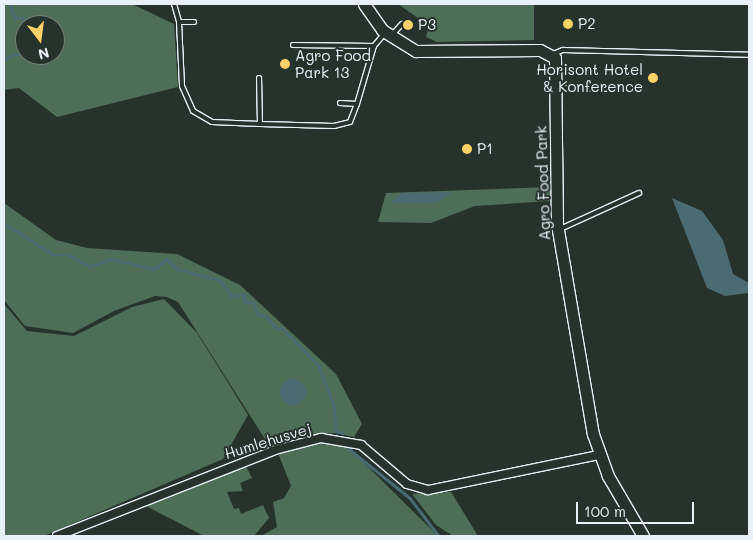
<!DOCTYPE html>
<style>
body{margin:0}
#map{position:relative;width:753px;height:540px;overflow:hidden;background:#26332d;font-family:Mali,sans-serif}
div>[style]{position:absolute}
.green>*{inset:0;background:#4f6e57}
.water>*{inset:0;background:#4b6b72}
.round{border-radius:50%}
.stream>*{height:2.5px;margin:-1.25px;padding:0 1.25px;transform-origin:1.25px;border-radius:1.25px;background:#4b6b72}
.roads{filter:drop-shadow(1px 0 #e8f1f8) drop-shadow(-1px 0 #e8f1f8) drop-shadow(0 1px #e8f1f8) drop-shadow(0 -1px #e8f1f8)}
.lane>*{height:4px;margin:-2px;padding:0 2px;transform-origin:2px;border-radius:2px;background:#26332d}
.street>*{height:8px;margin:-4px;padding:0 4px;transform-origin:4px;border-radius:4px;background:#26332d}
.secondary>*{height:11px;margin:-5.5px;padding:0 5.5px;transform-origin:5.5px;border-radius:5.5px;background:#26332d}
.dots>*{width:14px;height:14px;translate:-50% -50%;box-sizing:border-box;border:2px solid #26332d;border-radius:50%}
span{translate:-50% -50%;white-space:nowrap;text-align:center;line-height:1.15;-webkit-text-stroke:4px #26332d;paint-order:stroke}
.poi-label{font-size:15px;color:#e8f1f8}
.left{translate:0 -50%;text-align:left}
.right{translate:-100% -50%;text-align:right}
.street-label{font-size:15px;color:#e8f1f8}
.frame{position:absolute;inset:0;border:5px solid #e8f1f8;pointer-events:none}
.north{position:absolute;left:15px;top:15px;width:50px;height:50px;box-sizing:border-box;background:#26332d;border:1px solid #747f7e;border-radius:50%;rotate:165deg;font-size:14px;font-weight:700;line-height:20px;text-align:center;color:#e8f1f8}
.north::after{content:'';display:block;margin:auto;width:18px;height:22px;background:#ffd166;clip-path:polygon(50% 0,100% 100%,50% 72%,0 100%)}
.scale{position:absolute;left:576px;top:502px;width:118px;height:22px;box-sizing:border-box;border:2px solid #e8f1f8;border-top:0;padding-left:6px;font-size:15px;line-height:18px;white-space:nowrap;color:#e8f1f8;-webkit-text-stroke:4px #26332d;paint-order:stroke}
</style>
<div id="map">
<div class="green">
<div style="clip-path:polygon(evenodd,4px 4px,132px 4px,174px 24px,178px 87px,57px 117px,19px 88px,4px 90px,4px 4px,25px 25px,55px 25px,55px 55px,25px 55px,25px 25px)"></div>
<div style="clip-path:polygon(398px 4px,534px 4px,534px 40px,437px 42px,426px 37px,429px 26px)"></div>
<div style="clip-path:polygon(551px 187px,550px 201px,475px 206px,431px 223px,378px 222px,386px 193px)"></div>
<div style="clip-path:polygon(4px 203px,56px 240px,87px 248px,177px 254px,240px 285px,336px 374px,362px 424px,354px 437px,335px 433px,300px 437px,270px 447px,178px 302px,167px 297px,155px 296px,114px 311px,73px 333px,25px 326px,4px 300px)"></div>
<div style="clip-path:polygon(164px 299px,197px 333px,248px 415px,223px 459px,44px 536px,4px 536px,4px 304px,27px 331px,74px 336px,132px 307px)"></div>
<div style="clip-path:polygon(324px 443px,339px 443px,354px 453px,438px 536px,261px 536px,277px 527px,273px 502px,284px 498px,291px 486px,278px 453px)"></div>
<div style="clip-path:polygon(245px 464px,252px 478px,240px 483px,243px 491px,227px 492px,234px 509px,239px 508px,241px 514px,263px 505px,269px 518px,254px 536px,204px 536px,144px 505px)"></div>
<div style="clip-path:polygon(451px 492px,478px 536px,453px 536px,436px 525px,412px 494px)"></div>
</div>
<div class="water">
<div style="clip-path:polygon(452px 192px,437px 203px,390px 203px,401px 193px)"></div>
<div style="clip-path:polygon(672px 198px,702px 211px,723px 240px,733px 274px,749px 283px,748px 293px,725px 296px,707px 288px)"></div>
<div class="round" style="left:280px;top:379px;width:26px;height:26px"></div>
</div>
<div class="stream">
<div style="left:10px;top:4px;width:15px;rotate:70deg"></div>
<div style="left:15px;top:18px;width:9px"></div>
<div style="left:24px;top:18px;width:32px;rotate:95deg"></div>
<div style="left:21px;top:50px;width:4px"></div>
<div style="left:4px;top:60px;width:9px;rotate:-36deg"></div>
<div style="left:11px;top:55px;width:16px"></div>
<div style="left:4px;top:223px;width:59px;rotate:32.6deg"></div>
<div style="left:54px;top:255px;width:15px"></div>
<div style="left:69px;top:255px;width:24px;rotate:28deg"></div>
<div style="left:90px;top:266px;width:22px;rotate:-18deg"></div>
<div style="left:111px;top:259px;width:44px;rotate:13.1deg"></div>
<div style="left:154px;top:269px;width:16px;rotate:-38deg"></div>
<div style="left:167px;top:259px;width:14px;rotate:45deg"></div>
<div style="left:177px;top:269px;width:44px;rotate:14.3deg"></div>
<div style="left:220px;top:280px;width:20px;rotate:53deg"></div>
<div style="left:232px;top:296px;width:13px;rotate:-9deg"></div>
<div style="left:245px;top:294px;width:7px;rotate:98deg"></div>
<div style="left:244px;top:301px;width:10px;rotate:11deg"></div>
<div style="left:254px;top:303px;width:11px;rotate:75deg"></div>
<div style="left:257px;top:314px;width:10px;rotate:17deg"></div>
<div style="left:267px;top:317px;width:16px;rotate:50deg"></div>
<div style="left:277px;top:329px;width:5px;rotate:-11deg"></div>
<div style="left:282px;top:328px;width:53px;rotate:45.8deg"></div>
<div style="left:319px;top:366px;width:43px;rotate:69.4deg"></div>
<div style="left:334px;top:406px;width:25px;rotate:85deg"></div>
<div style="left:336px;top:431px;width:7px;rotate:16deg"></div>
<div style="left:343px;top:444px;width:86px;rotate:38.9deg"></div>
<div style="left:410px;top:498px;width:48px;rotate:52.7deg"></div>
</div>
<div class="roads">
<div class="lane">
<div style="left:174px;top:4px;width:19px;rotate:74deg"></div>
<div style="left:179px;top:22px;width:15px"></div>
<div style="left:179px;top:22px;width:64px;rotate:87.3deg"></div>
<div style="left:182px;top:86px;width:27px;rotate:66deg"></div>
<div style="left:193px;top:111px;width:22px;rotate:30deg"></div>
<div style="left:212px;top:122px;width:48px;rotate:2.4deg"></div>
<div style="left:260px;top:124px;width:46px;rotate:-91.2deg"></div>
<div style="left:392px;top:35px;width:15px;rotate:-48deg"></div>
<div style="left:293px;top:45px;width:81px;rotate:0.7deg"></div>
<div style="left:553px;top:54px;width:11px;rotate:-22deg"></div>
<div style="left:563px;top:50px;width:186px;rotate:1.5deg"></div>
<div style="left:558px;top:88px;width:82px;rotate:0.7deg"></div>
<div style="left:340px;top:103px;width:17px;rotate:3deg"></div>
<div style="left:357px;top:104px;width:60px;rotate:-73.7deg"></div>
<div style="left:374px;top:46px;width:17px;rotate:-50deg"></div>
<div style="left:260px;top:124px;width:74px;rotate:1.5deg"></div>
<div style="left:334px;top:126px;width:16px;rotate:-14deg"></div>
<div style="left:350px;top:122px;width:19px;rotate:-69deg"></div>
<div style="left:560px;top:229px;width:87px;rotate:-24.5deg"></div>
</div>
<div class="street">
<div style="left:57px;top:536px;width:234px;rotate:-21.5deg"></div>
<div style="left:275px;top:450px;width:48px;rotate:-14.6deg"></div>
<div style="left:321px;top:438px;width:41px;rotate:9.9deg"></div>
<div style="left:361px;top:445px;width:60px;rotate:40.3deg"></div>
<div style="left:407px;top:484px;width:22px;rotate:16deg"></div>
<div style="left:428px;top:490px;width:174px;rotate:-11.6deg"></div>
</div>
<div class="secondary">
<div style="left:364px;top:4px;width:32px;rotate:55deg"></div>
<div style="left:382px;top:30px;width:40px;rotate:32deg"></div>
<div style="left:416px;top:51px;width:124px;rotate:-0.5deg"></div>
<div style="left:540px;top:50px;width:17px;rotate:28deg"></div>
<div style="left:555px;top:58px;width:166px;rotate:89.3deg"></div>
<div style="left:557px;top:224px;width:213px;rotate:80.3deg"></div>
<div style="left:593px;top:434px;width:45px;rotate:70.3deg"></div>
<div style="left:608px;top:476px;width:69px;rotate:59.7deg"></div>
</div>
</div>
<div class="dots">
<div style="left:568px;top:24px;background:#ffd166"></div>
<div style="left:408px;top:25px;background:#ffd166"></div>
<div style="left:285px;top:64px;background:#ffd166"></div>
<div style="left:653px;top:78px;background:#ffd166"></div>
<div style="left:467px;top:149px;background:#ffd166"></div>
</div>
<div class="poi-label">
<span class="left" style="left:578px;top:24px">P2</span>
<span class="left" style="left:418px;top:25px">P3</span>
<span class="left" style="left:295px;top:64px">Agro Food<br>Park 13</span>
<span class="right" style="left:643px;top:78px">Horisont Hotel<br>&amp; Konference</span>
<span class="left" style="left:477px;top:149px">P1</span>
</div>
<div class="street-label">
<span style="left:543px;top:183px;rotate:-92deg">Agro Food Park</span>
<span style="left:268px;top:441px;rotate:-17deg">Humlehusvej</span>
</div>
<div class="frame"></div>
<div class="north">N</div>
<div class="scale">100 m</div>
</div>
